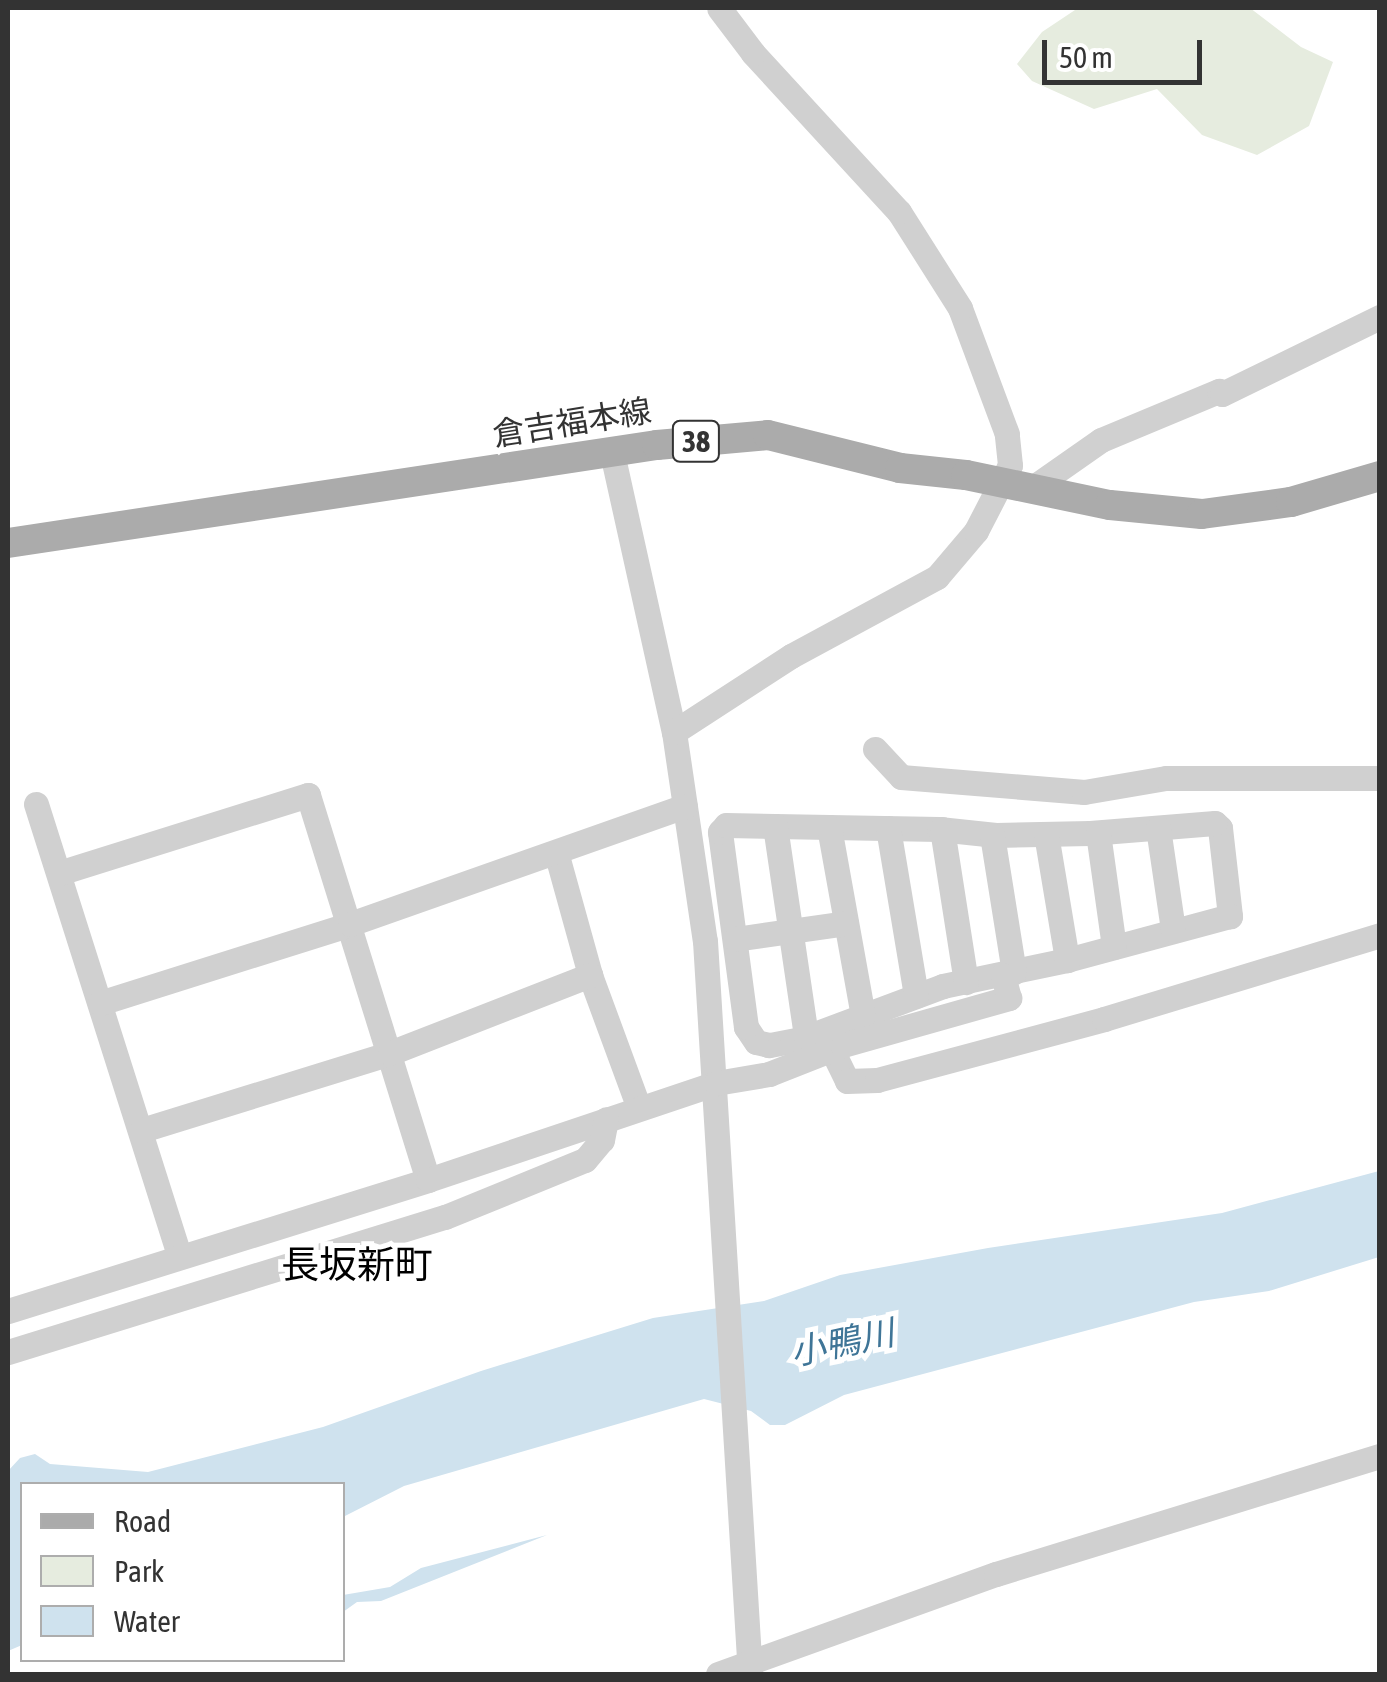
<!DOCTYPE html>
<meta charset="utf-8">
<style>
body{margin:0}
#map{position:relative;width:1387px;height:1682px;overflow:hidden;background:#fff;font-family:"Asap Condensed","Noto Sans JP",sans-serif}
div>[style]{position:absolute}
.green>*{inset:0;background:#e6ecdf}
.water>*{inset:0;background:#cfe2ee}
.minor>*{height:25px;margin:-12.5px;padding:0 12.5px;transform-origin:12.5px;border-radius:12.5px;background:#d0d0d0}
.major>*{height:30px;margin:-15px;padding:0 15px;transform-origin:15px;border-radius:15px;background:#ababab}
span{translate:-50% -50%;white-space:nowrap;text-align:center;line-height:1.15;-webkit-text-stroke:10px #fff;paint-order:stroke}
.shield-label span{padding:2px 8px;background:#fff;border:2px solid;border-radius:8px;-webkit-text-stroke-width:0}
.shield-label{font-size:30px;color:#333;font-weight:700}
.street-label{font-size:32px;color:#333}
.water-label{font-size:35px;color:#3f7597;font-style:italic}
.quarter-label{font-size:38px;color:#000}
.frame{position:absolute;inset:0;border:10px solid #333;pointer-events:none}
.legend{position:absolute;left:20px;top:1482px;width:325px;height:180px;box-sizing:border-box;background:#fff;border:2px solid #adadad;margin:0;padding:12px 18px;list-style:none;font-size:30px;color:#333}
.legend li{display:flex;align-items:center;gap:20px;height:50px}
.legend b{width:50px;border:2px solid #adadad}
.scale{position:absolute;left:1042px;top:40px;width:160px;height:45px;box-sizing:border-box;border:5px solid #333;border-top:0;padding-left:12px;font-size:30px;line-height:35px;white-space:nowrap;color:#333;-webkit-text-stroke:8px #fff;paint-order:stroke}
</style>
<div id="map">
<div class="green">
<div style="clip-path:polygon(1078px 8px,1250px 8px,1301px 47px,1333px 62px,1309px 126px,1257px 155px,1202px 135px,1157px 89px,1094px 109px,1032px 81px,1017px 64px,1042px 32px)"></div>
</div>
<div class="water">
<div style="clip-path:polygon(1379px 1171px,1379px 1257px,1269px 1291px,1194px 1302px,844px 1395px,785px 1425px,770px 1425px,751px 1411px,704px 1399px,404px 1486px,343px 1517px,342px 1484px,22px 1484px,22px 1645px,8px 1651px,8px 1471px,20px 1458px,35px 1454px,50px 1464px,148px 1472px,323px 1427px,481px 1371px,653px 1318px,764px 1301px,840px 1275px,988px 1248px,1222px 1213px)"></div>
<div style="clip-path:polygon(547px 1535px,381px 1601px,357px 1602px,343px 1612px,343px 1595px,390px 1587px,421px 1568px)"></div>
</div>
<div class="minor">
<div style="left:612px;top:453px;width:286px;rotate:77.5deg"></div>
<div style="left:674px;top:732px;width:211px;rotate:81.6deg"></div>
<div style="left:705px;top:941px;width:734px;rotate:86.49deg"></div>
<div style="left:1031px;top:489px;width:85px;rotate:-35deg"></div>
<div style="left:1101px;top:440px;width:128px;rotate:-22.6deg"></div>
<div style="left:1219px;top:391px;width:4px;rotate:45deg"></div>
<div style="left:1222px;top:394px;width:176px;rotate:-26deg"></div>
<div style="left:674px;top:732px;width:140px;rotate:-33deg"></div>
<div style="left:791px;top:656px;width:166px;rotate:-28.4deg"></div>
<div style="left:937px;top:577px;width:60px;rotate:-49.7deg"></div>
<div style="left:976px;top:531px;width:74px;rotate:-62.7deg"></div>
<div style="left:1010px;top:465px;width:31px;rotate:-96deg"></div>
<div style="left:1007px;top:434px;width:134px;rotate:-110.5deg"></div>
<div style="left:960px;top:308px;width:114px;rotate:-122.4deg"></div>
<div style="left:899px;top:212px;width:216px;rotate:-132.6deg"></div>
<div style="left:753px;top:53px;width:56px;rotate:-127.1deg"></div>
<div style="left:875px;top:749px;width:38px;rotate:47deg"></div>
<div style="left:901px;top:777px;width:184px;rotate:4.7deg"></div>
<div style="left:1084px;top:792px;width:83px;rotate:-9.7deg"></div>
<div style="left:1166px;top:778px;width:214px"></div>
<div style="left:36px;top:804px;width:475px;rotate:72.4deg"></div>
<div style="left:1215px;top:823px;width:7px;rotate:45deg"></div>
<div style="left:1220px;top:828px;width:89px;rotate:83.5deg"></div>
<div style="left:1230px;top:916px;width:169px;rotate:164.9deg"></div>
<div style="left:1067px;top:960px;width:127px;rotate:168.2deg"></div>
<div style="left:943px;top:986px;width:152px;rotate:159.5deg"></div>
<div style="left:801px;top:1039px;width:33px;rotate:169deg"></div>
<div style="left:769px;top:1045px;width:13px;rotate:-167deg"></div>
<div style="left:756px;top:1042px;width:18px;rotate:-124deg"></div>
<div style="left:746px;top:1027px;width:197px;rotate:-97.6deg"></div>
<div style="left:720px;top:832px;width:9px;rotate:-49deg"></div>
<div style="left:726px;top:825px;width:213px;rotate:1.1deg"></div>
<div style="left:939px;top:829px;width:57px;rotate:6deg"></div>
<div style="left:996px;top:835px;width:94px;rotate:-1.2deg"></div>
<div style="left:1090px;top:833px;width:125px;rotate:-4.6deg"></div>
<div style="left:775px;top:826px;width:213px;rotate:81.6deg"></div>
<div style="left:829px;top:827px;width:192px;rotate:79.8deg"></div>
<div style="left:888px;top:828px;width:170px;rotate:80.5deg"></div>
<div style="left:1158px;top:828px;width:103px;rotate:81.6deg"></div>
<div style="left:942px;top:829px;width:155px;rotate:81.1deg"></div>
<div style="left:1098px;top:833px;width:115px;rotate:82deg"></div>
<div style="left:1046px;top:834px;width:128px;rotate:80.5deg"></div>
<div style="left:992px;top:835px;width:139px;rotate:80.9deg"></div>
<div style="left:556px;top:852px;width:128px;rotate:74.5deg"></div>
<div style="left:590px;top:975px;width:142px;rotate:69.8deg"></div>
<div style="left:59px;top:873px;width:261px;rotate:-17.4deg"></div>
<div style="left:308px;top:795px;width:403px;rotate:72.7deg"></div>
<div style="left:735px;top:939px;width:112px;rotate:-8.2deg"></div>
<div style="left:100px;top:1003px;width:262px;rotate:-17.5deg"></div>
<div style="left:350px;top:924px;width:355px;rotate:-19.4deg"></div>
<div style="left:832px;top:1050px;width:34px;rotate:64deg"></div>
<div style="left:847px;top:1081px;width:30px;rotate:-2deg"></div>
<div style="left:877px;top:1080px;width:235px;rotate:-15deg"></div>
<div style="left:1104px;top:1019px;width:288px;rotate:-16.9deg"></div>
<div style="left:142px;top:1130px;width:260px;rotate:-17.2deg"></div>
<div style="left:390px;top:1053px;width:215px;rotate:-21.3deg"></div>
<div style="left:8px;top:1311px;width:440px;rotate:-17.3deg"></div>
<div style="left:428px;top:1180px;width:304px;rotate:-18.6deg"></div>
<div style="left:716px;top:1083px;width:54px;rotate:-9.6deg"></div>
<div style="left:769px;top:1074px;width:79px;rotate:-21.4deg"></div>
<div style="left:843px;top:1045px;width:173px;rotate:-15.8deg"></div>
<div style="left:1009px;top:998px;width:24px;rotate:-105deg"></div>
<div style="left:8px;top:1352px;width:457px;rotate:-17.2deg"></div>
<div style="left:445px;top:1217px;width:151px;rotate:-22.2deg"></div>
<div style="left:585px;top:1160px;width:26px;rotate:-50deg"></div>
<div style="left:602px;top:1140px;width:21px;rotate:-79deg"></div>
<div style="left:718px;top:1674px;width:295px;rotate:-19.8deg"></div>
<div style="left:996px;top:1574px;width:402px;rotate:-17.1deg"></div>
</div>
<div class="major">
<div style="left:8px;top:543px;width:656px;rotate:-8.59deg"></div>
<div style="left:657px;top:445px;width:111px;rotate:-5.1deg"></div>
<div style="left:768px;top:435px;width:136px;rotate:14deg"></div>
<div style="left:900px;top:468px;width:66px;rotate:6.1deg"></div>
<div style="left:966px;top:475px;width:147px;rotate:11.8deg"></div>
<div style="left:1110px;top:505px;width:92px;rotate:5.6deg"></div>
<div style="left:1202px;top:514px;width:90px;rotate:-7.7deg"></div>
<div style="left:1291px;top:502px;width:93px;rotate:-16.3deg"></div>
</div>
<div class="shield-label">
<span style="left:696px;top:441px">38</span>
</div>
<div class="street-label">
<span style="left:572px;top:423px;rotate:-9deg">倉吉福本線</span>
</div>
<div class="water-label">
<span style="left:842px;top:1342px;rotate:-12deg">小鴨川</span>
</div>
<div class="quarter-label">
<span style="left:357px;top:1265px">長坂新町</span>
</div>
<div class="frame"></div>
<ul class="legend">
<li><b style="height:12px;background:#ababab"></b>Road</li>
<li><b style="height:28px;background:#e6ecdf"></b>Park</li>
<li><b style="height:28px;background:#cfe2ee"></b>Water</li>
</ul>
<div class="scale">50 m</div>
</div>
